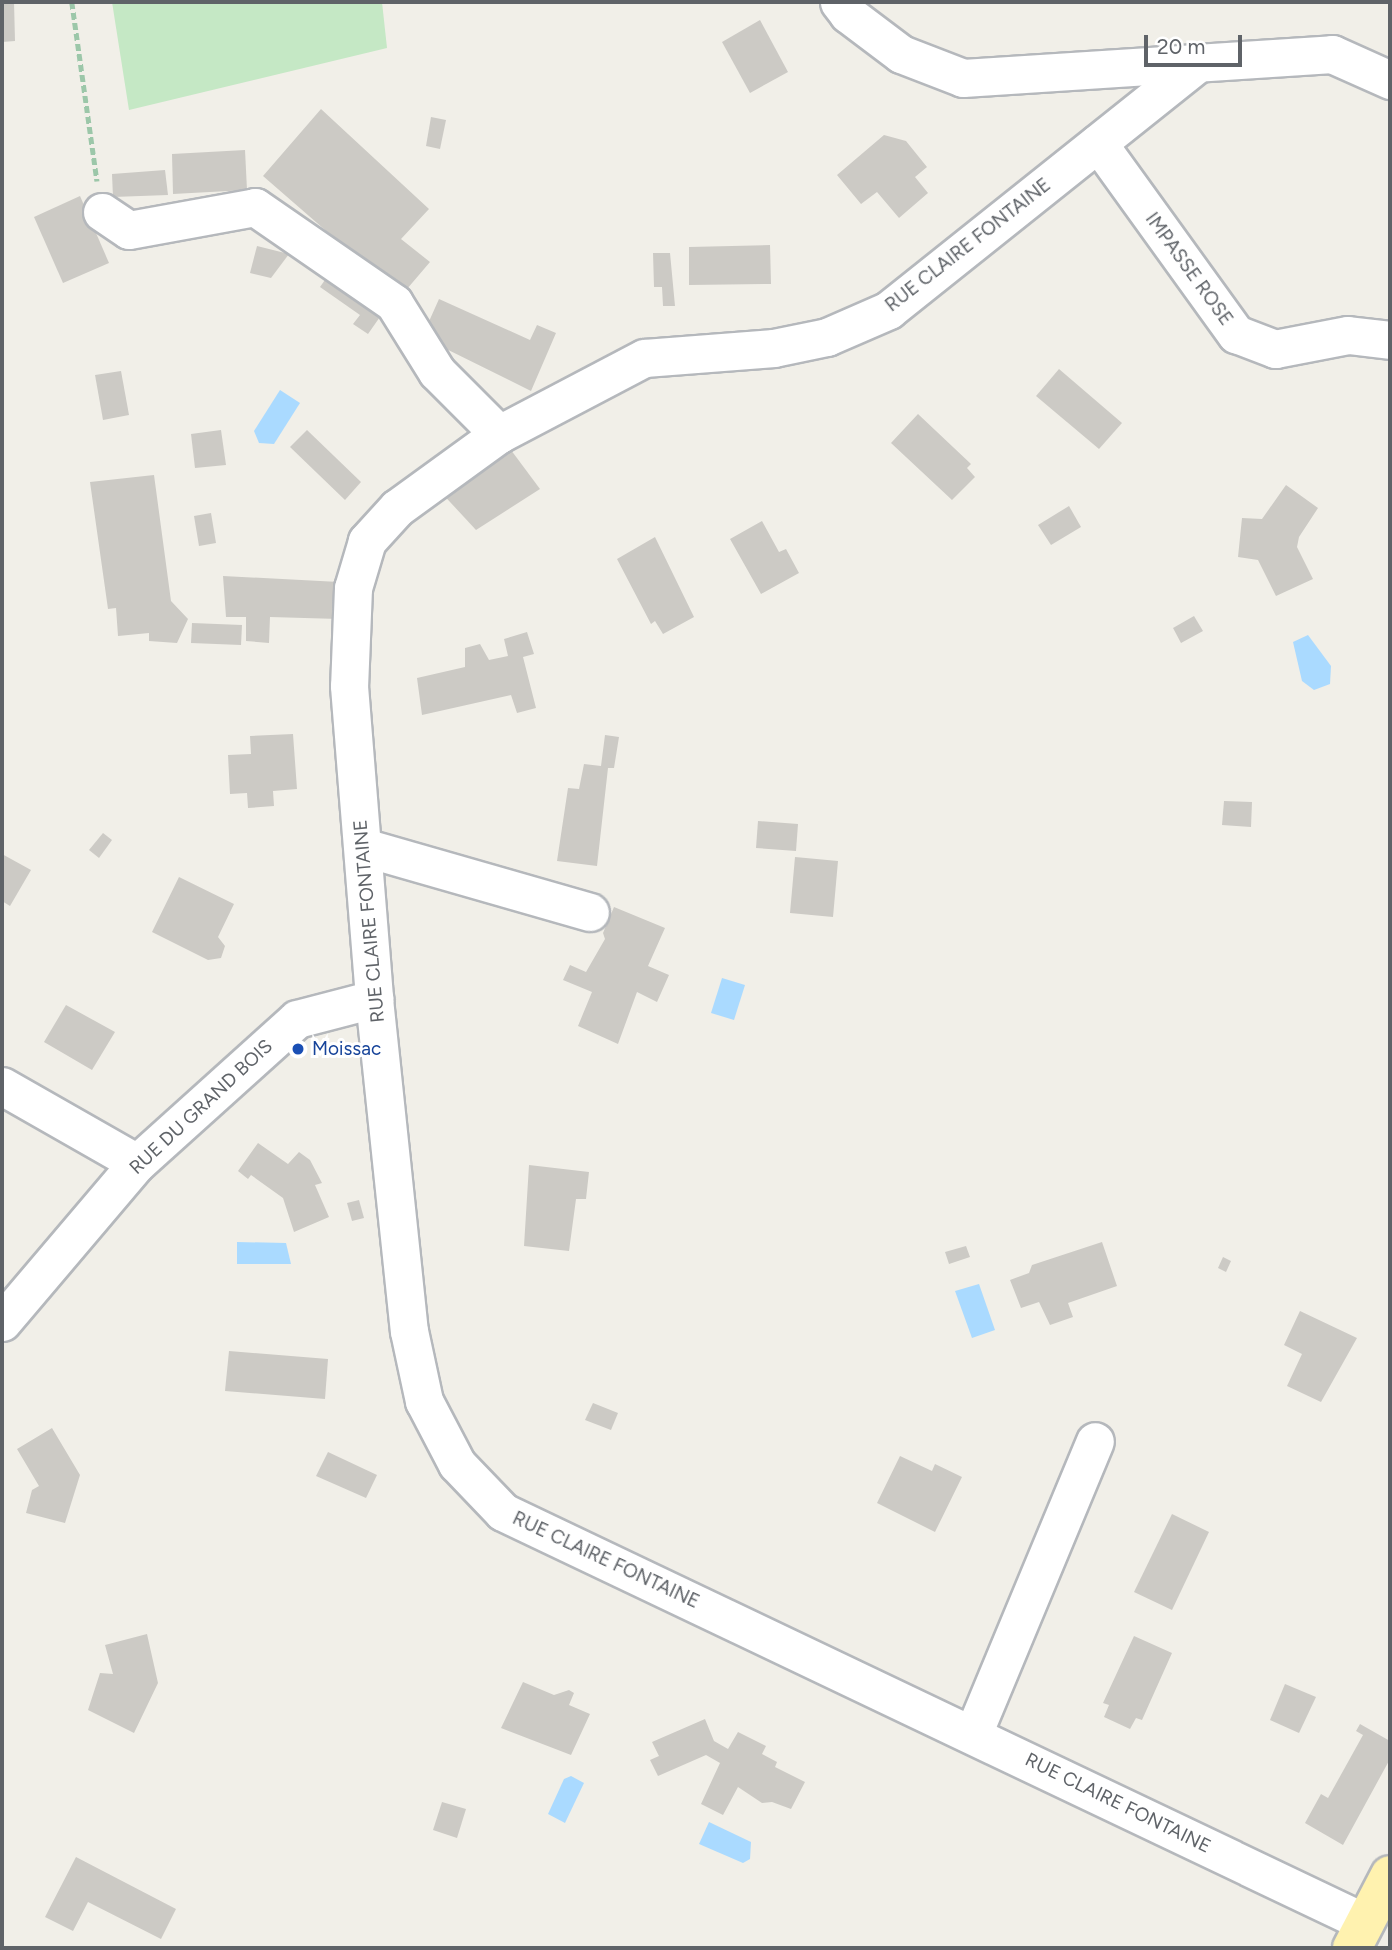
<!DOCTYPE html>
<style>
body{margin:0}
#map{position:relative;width:1392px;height:1950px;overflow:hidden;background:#f1efe8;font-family:Figtree,sans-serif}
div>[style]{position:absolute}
.green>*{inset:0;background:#c5e8c5}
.water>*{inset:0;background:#aadaff}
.building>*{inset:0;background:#cccac5}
.path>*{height:4.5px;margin-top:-2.25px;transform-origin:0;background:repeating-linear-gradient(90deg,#9cc7a9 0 7px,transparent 0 10.5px)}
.roads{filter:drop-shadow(2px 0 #b5b8bc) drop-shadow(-2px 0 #b5b8bc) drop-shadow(0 2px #b5b8bc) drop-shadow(0 -2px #b5b8bc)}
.minor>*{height:37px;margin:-18.5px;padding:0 18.5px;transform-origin:18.5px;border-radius:18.5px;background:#fff}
.major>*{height:38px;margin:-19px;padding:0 19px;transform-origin:19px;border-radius:19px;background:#fff2af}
.dots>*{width:19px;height:19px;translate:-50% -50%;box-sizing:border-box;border:4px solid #fff;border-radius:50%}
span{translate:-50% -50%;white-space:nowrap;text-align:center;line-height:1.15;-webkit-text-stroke:6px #fff;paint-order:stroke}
.street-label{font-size:19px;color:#5f6368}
.transit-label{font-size:19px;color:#164399}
.left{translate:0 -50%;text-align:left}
.frame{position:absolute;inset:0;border:4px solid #5f6368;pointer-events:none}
.scale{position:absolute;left:1144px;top:35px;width:98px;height:32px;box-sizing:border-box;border:4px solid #5f6368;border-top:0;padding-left:9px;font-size:21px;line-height:24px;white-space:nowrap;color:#5f6368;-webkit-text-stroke:5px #fff;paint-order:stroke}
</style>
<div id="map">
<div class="green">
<div style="clip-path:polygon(112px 2px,382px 2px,387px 48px,129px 110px)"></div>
</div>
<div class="water">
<div style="clip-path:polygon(280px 390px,300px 403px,274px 444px,259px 443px,254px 431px)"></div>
<div style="clip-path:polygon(1308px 635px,1331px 666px,1330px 684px,1314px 690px,1302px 681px,1293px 642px)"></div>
<div style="clip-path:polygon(722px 978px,745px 985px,734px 1020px,711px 1013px)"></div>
<div style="clip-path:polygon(237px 1242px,286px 1243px,291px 1264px,237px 1264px)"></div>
<div style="clip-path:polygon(979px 1284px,995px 1330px,972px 1338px,955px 1291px)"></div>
<div style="clip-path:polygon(571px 1776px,584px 1783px,565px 1823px,548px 1814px,564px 1779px)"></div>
<div style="clip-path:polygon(709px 1822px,751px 1842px,750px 1859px,743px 1863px,699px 1844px)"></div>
</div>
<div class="building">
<div style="clip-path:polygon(2px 2px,14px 2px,15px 41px,2px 42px)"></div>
<div style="clip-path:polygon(760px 20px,788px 72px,750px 93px,722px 42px)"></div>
<div style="clip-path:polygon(321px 109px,429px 209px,401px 239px,430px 262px,401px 296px,263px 176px)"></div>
<div style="clip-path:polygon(431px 117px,446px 120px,440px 149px,426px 146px)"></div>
<div style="clip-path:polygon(884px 135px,906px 141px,927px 167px,915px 177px,928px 193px,899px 218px,877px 192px,861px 204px,837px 175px)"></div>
<div style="clip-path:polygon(245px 150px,247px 190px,173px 194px,172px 154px)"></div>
<div style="clip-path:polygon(165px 170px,168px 195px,113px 197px,112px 174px)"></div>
<div style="clip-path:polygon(80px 196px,109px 263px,63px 283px,34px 217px)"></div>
<div style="clip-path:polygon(770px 245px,771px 284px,689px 285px,689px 247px)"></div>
<div style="clip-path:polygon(257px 246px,289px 254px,271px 278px,250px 273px)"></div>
<div style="clip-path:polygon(653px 253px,670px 253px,675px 306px,663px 306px,662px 287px,654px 287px)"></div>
<div style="clip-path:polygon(327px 277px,382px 314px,368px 334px,353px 324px,360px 315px,320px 287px)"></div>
<div style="clip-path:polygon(439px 299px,530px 340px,537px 325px,556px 333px,531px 391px,422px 337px)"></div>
<div style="clip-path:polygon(1059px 369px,1122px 423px,1099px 449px,1036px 396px)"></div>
<div style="clip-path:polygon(121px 371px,129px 415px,103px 420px,95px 375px)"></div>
<div style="clip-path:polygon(918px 414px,971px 464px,967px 468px,975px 477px,952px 500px,891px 443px)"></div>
<div style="clip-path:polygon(221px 430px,226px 465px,195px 468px,191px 434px)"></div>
<div style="clip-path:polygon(307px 430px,361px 482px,345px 500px,290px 447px)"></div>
<div style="clip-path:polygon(508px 446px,540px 489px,476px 530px,438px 489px)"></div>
<div style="clip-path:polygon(154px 475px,171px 601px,188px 619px,177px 643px,149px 641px,149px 633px,118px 636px,116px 608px,108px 609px,90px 482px)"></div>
<div style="clip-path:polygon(1286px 485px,1318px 508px,1299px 537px,1297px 547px,1313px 579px,1276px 596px,1258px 560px,1238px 557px,1242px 518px,1262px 519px)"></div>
<div style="clip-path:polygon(1069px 506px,1081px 527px,1051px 545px,1038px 525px)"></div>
<div style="clip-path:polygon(211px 513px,216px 543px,199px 546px,194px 516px)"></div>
<div style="clip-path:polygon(762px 521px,779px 552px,786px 549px,799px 573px,761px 594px,730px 539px)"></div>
<div style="clip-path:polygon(655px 537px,694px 617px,663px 634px,655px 621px,651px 624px,617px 559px)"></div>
<div style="clip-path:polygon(223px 576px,339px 582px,339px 619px,270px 617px,269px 643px,246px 641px,246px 617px,226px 617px)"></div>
<div style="clip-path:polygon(1194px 616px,1203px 631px,1181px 643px,1173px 628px)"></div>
<div style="clip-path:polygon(192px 623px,242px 625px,241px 645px,191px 643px)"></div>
<div style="clip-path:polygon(527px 632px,534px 654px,523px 657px,536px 708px,517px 713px,511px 695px,422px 715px,417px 678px,465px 667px,465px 648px,480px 644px,489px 660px,508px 656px,504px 639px)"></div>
<div style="clip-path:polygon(293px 734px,297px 789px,273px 791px,274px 806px,248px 808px,247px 793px,230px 794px,228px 755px,251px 754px,250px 736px)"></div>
<div style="clip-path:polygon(605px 735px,619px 737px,614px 768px,608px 768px,597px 866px,557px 861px,568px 788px,579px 789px,584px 764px,601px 766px)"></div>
<div style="clip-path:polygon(1224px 801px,1252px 802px,1251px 827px,1222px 825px)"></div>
<div style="clip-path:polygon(758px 821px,798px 824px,796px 851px,756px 848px)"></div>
<div style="clip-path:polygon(103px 833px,112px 840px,99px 858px,89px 850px)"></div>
<div style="clip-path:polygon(2px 854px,31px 870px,10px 906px,2px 901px)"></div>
<div style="clip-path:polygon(795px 857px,838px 861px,833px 917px,790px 913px)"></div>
<div style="clip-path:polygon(179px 877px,234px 904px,218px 937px,225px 946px,221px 958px,208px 960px,152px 932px)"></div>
<div style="clip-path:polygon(614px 907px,665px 928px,648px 966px,669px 975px,657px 1002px,637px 992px,618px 1044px,578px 1026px,592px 992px,563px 980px,570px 965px,586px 972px,605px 939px,603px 933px)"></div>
<div style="clip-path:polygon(66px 1005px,115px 1032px,92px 1070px,44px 1042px)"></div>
<div style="clip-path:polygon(258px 1143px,288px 1164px,299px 1152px,310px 1160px,322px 1183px,315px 1185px,329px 1217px,294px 1232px,283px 1198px,251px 1175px,248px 1179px,238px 1171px)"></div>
<div style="clip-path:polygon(529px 1165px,589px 1172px,586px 1199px,576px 1199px,569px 1251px,524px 1246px)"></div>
<div style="clip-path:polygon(359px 1200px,364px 1218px,352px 1221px,347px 1203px)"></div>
<div style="clip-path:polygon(1102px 1242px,1117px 1286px,1068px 1303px,1073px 1317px,1050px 1325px,1039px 1302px,1021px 1308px,1010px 1280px,1029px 1273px,1032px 1265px)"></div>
<div style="clip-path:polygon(966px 1246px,970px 1257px,949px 1264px,945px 1252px)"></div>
<div style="clip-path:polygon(1223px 1257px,1231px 1261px,1226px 1272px,1218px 1268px)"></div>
<div style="clip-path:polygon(1300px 1311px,1357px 1338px,1321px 1402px,1287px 1386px,1302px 1354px,1284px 1345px)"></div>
<div style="clip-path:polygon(229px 1351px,328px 1359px,325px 1399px,225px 1391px)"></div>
<div style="clip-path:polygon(593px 1403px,618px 1413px,611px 1430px,585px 1420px)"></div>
<div style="clip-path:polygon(52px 1428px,80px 1475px,65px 1523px,26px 1513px,32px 1490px,39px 1486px,17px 1449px)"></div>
<div style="clip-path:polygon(328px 1452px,377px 1475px,366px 1498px,316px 1476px)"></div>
<div style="clip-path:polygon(900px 1456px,932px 1471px,935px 1464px,962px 1477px,935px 1532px,877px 1503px)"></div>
<div style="clip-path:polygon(1172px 1514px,1209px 1532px,1172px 1610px,1134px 1592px)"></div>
<div style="clip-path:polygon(147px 1634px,158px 1683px,134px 1733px,88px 1710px,100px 1673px,113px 1674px,105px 1645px)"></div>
<div style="clip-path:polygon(1134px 1636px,1172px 1653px,1142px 1720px,1136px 1718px,1130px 1729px,1104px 1717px,1109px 1705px,1103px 1703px)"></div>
<div style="clip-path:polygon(523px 1682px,554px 1695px,569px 1690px,574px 1693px,569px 1705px,590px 1714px,571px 1755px,501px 1728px)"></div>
<div style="clip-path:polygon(1285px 1684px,1316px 1697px,1299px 1733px,1270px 1720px)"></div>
<div style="clip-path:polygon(705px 1719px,714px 1741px,728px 1749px,738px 1732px,766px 1746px,762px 1754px,777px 1762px,775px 1767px,805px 1782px,791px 1809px,772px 1802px,762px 1803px,738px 1787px,723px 1815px,701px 1804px,720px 1763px,706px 1755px,658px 1776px,650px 1760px,659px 1756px,652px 1742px)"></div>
<div style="clip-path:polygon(1360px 1724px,1390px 1741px,1390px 1759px,1343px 1845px,1305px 1823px,1321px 1794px,1328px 1798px,1363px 1735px,1356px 1731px)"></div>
<div style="clip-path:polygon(442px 1802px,466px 1809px,457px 1838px,433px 1830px)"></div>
<div style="clip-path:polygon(76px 1857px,176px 1909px,161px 1939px,88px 1902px,73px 1931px,45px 1917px)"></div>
</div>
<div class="path">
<div style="left:72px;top:2px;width:181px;rotate:82deg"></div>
</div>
<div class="roads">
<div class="minor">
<div style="left:839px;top:2px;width:15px;rotate:53deg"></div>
<div style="left:848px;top:14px;width:66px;rotate:37deg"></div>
<div style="left:901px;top:54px;width:66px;rotate:21.2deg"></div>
<div style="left:963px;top:78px;width:370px;rotate:-3.7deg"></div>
<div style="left:1332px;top:54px;width:64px;rotate:24.1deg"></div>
<div style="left:1198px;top:63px;width:396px;rotate:141.4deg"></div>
<div style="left:889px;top:310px;width:68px;rotate:156.5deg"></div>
<div style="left:827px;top:337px;width:54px;rotate:168.3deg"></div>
<div style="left:774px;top:348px;width:130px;rotate:175.6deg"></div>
<div style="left:644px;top:358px;width:164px;rotate:152.3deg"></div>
<div style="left:499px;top:434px;width:126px;rotate:144deg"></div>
<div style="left:397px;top:508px;width:45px;rotate:132.3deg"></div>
<div style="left:367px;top:541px;width:49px;rotate:106.6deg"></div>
<div style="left:353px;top:588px;width:98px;rotate:92.3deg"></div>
<div style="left:349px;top:686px;width:314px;rotate:85.4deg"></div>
<div style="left:374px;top:999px;width:334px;rotate:84deg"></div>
<div style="left:409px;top:1331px;width:72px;rotate:77.9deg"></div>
<div style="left:424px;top:1401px;width:71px;rotate:62.4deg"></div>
<div style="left:457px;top:1464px;width:66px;rotate:46.2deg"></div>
<div style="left:503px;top:1512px;width:954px;rotate:25.46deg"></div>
<div style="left:1098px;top:143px;width:236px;rotate:54.2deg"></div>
<div style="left:1236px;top:334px;width:42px;rotate:21deg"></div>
<div style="left:1275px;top:349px;width:74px;rotate:-10.9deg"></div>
<div style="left:1348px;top:335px;width:42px;rotate:6.8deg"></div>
<div style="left:102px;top:212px;width:32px;rotate:34deg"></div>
<div style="left:129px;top:230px;width:128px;rotate:-10.3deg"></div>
<div style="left:255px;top:207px;width:169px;rotate:34.6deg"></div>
<div style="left:394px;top:303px;width:81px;rotate:58.1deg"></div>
<div style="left:437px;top:372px;width:88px;rotate:45deg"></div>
<div style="left:363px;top:847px;width:236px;rotate:16deg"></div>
<div style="left:2px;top:1086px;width:155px;rotate:29.7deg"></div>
<div style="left:2px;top:1322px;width:209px;rotate:-49.7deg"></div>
<div style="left:137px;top:1163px;width:215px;rotate:-42deg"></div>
<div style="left:297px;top:1019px;width:80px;rotate:-14.6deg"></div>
<div style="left:973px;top:1734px;width:317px;rotate:-67.4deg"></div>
</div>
<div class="major">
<div style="left:1352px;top:1948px;width:82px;rotate:-62.5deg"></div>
</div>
</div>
<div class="dots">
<div style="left:298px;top:1049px;background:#1a4fb4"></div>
</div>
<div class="street-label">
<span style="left:968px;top:245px;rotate:-38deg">RUE CLAIRE FONTAINE</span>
<span style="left:1189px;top:269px;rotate:54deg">IMPASSE ROSE</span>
<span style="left:369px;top:921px;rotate:-95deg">RUE CLAIRE FONTAINE</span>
<span style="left:201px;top:1107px;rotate:-43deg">RUE DU GRAND BOIS</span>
<span style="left:606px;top:1560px;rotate:25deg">RUE CLAIRE FONTAINE</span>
<span style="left:1118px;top:1803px;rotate:26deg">RUE CLAIRE FONTAINE</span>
</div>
<div class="transit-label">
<span class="left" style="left:312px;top:1049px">Moissac</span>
</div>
<div class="frame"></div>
<div class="scale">20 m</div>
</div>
